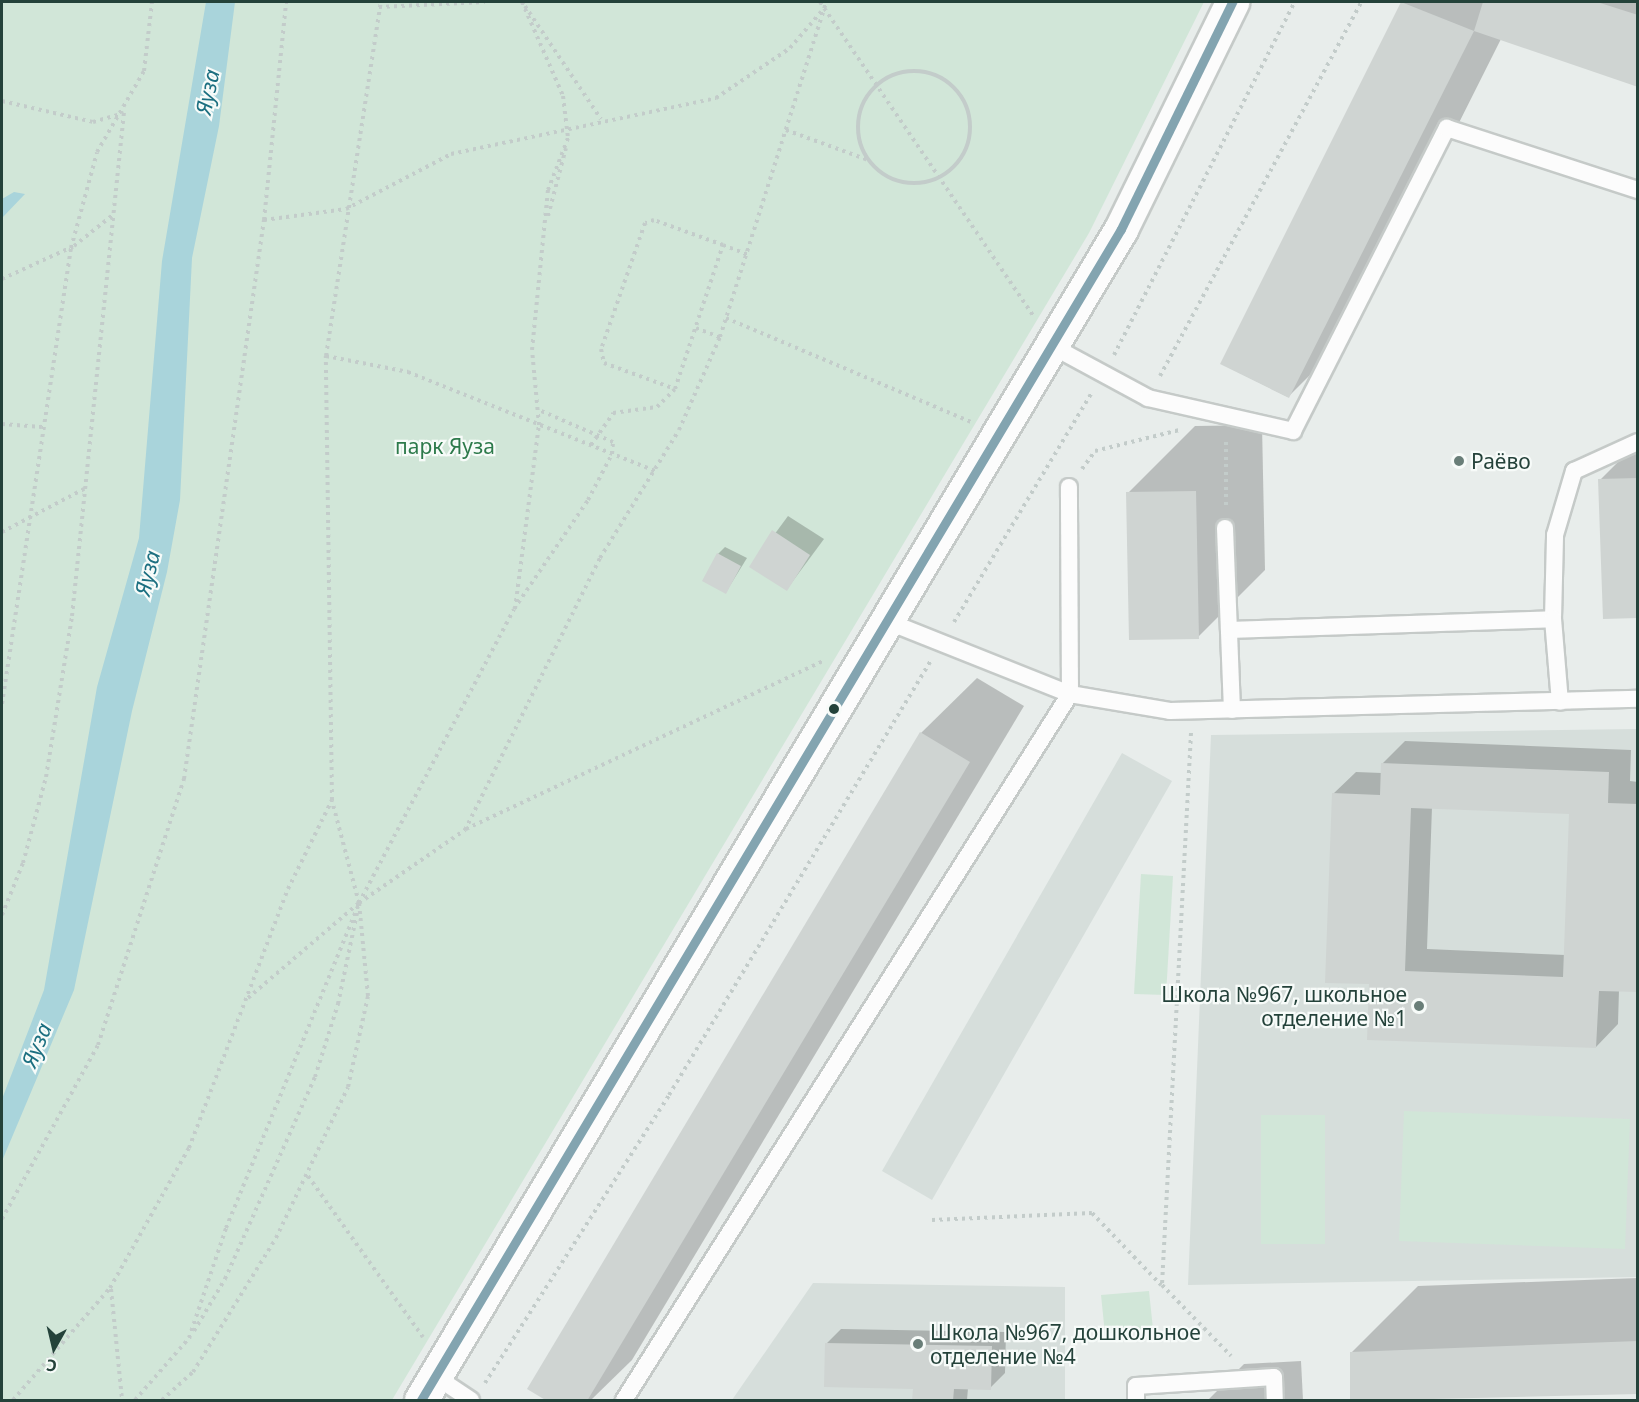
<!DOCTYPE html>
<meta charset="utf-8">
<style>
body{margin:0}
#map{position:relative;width:1639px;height:1402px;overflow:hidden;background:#e8edeb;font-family:"Noto Sans",sans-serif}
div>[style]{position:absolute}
.built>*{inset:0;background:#d6dedb}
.green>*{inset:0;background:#d1e6d8}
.water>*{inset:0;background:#a9d4db}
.shadow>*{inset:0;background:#0003}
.building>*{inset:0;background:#cfd4d2}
.path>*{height:4px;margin-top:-2px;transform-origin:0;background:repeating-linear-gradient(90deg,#c3ccca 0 3px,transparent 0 7.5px)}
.path>.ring{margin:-2px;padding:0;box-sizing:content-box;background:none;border:4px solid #c3ccca;border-radius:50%}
.roads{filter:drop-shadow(2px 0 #c5cac8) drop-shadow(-2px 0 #c5cac8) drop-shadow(0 2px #c5cac8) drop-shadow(0 -2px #c5cac8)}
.lane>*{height:16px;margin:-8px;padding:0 8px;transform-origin:8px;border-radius:8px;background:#fcfcfc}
.secondary>*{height:33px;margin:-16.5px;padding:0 16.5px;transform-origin:16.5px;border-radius:16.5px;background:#fcfcfc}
.bus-1>*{height:9px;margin:-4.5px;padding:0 4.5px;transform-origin:4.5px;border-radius:4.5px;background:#83a4b0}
.dots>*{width:16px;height:16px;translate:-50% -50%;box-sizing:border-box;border:3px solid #f7fbf9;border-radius:50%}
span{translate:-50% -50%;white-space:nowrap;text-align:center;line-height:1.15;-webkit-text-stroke:4.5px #f7fbf9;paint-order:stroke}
.park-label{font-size:21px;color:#2d7a4b}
.poi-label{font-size:21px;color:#24423a}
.left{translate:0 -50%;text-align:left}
.right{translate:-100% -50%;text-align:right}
.water-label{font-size:22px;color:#1c6f80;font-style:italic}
.frame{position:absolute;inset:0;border:3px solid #24423a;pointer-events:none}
.north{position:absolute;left:24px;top:1318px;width:60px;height:60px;-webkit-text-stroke:4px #f7fbf9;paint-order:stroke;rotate:188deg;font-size:16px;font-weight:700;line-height:24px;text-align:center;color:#24423a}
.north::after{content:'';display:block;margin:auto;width:21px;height:27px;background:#24423a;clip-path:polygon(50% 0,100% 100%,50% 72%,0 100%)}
</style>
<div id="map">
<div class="built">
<div style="clip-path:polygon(1637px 729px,1637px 1277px,1188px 1285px,1211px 735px)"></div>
<div style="clip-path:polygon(1122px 753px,1172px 781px,932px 1200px,882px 1171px)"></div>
<div style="clip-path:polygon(813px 1283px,1065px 1287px,1065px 1400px,732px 1400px)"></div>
</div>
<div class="green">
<div style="clip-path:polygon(2px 2px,1204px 2px,1089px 233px,392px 1400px,2px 1400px)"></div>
<div style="clip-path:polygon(1141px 874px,1173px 876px,1166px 995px,1134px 994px)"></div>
<div style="clip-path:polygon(1404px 1111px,1630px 1119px,1625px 1249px,1399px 1241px)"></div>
<div style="clip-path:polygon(1261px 1115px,1325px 1115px,1325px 1244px,1261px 1244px)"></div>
<div style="clip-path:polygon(1149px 1291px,1153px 1329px,1105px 1334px,1101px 1295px)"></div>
</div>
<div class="water">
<div style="clip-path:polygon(206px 2px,235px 2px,219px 126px,192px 258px,180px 500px,167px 572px,132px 711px,74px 990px,2px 1161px,2px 1099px,44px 990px,97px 687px,139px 538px,162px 261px)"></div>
<div style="clip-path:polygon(14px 192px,25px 194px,2px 218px,2px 199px)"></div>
</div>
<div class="shadow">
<div style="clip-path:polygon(1403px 2px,1638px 2px,1638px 85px,1501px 39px,1355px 330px,1288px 397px,1222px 364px)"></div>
<div style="clip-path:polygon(1262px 425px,1265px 570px,1198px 637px,1128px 493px,1195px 426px)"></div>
<div style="clip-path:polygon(1638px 442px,1638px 617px,1600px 480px)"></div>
<div style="clip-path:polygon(788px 516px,824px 539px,787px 589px,751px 566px)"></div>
<div style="clip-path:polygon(725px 547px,747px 558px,726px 592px,718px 554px)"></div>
<div style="clip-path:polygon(977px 678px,1024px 706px,632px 1360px,591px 1400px,550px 1400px,921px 733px)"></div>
<div style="clip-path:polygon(evenodd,1405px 741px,1631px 750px,1630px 781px,1638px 782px,1638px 991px,1619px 990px,1618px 1024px,1596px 1047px,1371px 983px,1333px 794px,1356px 772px,1382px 773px,1382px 764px,1405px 741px,1432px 807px,1570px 813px,1565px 955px,1427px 949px,1432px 807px)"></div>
<div style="clip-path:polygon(1638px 1278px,1638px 1392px,1352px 1400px,1351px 1353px,1418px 1286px)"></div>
<div style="clip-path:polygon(841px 1329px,1006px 1332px,1005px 1373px,990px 1388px,968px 1388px,967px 1400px,914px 1400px,914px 1387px,826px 1344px)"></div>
<div style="clip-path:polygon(1301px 1361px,1303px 1400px,1208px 1400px,1244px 1364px)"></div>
</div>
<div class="building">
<div style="clip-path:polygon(1401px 2px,1474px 31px,1289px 398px,1220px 364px)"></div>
<div style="clip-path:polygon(1483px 2px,1597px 2px,1638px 15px,1638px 87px,1474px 31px)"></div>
<div style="clip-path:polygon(1638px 478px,1638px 618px,1603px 619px,1598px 479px)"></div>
<div style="clip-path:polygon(1196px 491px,1199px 639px,1129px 640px,1126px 492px)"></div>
<div style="clip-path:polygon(772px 530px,810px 555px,787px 591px,749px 567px)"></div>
<div style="clip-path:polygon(717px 553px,741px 566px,726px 594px,702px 581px)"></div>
<div style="clip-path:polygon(920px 732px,970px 762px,587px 1401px,547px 1401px,527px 1389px)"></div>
<div style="clip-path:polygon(evenodd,1381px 763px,1609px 772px,1608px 803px,1638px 804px,1638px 992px,1599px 991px,1596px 1048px,1367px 1040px,1369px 984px,1325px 983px,1332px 793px,1380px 795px,1381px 763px,1411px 808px,1569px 814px,1563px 977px,1405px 971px,1411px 808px)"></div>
<div style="clip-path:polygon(1638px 1341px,1638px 1394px,1350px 1401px,1350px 1352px)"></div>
<div style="clip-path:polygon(825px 1343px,992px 1346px,991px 1390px,954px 1389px,953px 1401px,912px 1401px,913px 1389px,824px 1387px)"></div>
</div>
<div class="path">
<div style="left:522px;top:2px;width:103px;rotate:66.4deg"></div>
<div style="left:563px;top:96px;width:42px;rotate:83.2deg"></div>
<div style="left:820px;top:2px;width:379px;rotate:55.8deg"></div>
<div style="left:525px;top:6px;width:136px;rotate:56.1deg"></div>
<div style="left:379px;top:7px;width:106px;rotate:-2.7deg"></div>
<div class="ring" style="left:858px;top:71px;width:108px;height:108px"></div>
<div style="left:2px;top:101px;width:93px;rotate:13deg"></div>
<div style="left:93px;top:122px;width:32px;rotate:-16deg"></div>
<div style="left:786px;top:130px;width:87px;rotate:20.1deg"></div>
<div style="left:548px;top:216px;width:70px;rotate:-75.2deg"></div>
<div style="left:264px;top:220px;width:83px;rotate:-7.6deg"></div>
<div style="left:346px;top:209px;width:119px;rotate:-27.6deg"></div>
<div style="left:451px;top:154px;width:271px;rotate:-11.9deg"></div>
<div style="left:716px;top:98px;width:89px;rotate:-34deg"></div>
<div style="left:790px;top:48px;width:48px;rotate:-49.3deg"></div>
<div style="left:723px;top:245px;width:26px;rotate:21deg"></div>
<div style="left:2px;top:279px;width:79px;rotate:-24.6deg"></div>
<div style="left:74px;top:246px;width:51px;rotate:-38.7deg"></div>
<div style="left:726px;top:318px;width:266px;rotate:23deg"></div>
<div style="left:696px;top:328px;width:26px;rotate:21deg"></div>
<div style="left:1114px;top:355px;width:397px;rotate:-62.9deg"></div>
<div style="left:326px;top:356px;width:84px;rotate:11deg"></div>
<div style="left:408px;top:372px;width:266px;rotate:21.8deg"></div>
<div style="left:1160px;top:376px;width:425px;rotate:-61.7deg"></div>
<div style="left:2px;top:424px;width:40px;rotate:4.3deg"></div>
<div style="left:591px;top:445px;width:39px;rotate:-55deg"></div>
<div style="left:613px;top:413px;width:44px;rotate:-7.8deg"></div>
<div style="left:657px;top:407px;width:25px;rotate:-45deg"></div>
<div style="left:675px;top:389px;width:152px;rotate:-71.6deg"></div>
<div style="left:723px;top:245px;width:73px;rotate:-160.1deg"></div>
<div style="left:654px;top:220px;width:9px;rotate:162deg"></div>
<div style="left:645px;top:223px;width:133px;rotate:109.2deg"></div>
<div style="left:601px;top:349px;width:14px;rotate:78deg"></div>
<div style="left:604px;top:363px;width:76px;rotate:20.1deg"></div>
<div style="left:1082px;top:469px;width:22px;rotate:-54deg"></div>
<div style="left:1095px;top:451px;width:87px;rotate:-14deg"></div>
<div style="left:1226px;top:505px;width:65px;rotate:-90deg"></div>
<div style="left:2px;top:532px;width:93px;rotate:-27.7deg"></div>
<div style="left:515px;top:609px;width:186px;rotate:-82.6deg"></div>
<div style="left:539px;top:425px;width:75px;rotate:-95.3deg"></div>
<div style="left:532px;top:350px;width:161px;rotate:-84.3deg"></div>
<div style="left:548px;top:190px;width:56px;rotate:-69deg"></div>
<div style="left:954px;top:622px;width:268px;rotate:-59deg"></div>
<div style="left:2px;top:704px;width:461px;rotate:-81.4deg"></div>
<div style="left:71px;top:248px;width:99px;rotate:-74.8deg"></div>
<div style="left:97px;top:152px;width:94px;rotate:-59.9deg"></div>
<div style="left:144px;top:71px;width:69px;rotate:-83.4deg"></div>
<div style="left:1191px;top:733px;width:553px;rotate:93.01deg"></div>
<div style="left:1162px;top:1285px;width:99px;rotate:45.8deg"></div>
<div style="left:466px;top:829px;width:397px;rotate:-25.2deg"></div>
<div style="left:2px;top:915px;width:56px;rotate:-68deg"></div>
<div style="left:23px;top:863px;width:89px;rotate:-75deg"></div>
<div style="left:46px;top:777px;width:163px;rotate:-80.8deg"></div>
<div style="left:72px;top:616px;width:507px;rotate:-84.11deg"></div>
<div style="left:248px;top:998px;width:146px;rotate:-40.6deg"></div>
<div style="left:359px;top:903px;width:129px;rotate:-34.6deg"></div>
<div style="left:465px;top:830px;width:304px;rotate:-63.6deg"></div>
<div style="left:600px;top:558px;width:150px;rotate:-58.3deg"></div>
<div style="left:679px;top:430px;width:102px;rotate:-66.2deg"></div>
<div style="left:720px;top:337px;width:351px;rotate:-72.4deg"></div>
<div style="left:308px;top:1176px;width:198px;rotate:54.5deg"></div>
<div style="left:2px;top:1219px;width:199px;rotate:-61.1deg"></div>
<div style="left:98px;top:1045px;width:280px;rotate:-72.1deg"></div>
<div style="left:184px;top:779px;width:565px;rotate:-81.86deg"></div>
<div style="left:264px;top:220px;width:219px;rotate:-84.2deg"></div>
<div style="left:932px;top:1220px;width:160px;rotate:-2.5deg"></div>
<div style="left:1092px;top:1213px;width:100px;rotate:46.2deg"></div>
<div style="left:111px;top:1289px;width:112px;rotate:84.3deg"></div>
<div style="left:194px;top:1331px;width:61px;rotate:-59.2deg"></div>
<div style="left:225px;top:1279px;width:221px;rotate:-66deg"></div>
<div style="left:315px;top:1077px;width:77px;rotate:-72.5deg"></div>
<div style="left:338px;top:1004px;width:93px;rotate:-78.2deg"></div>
<div style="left:189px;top:1338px;width:116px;rotate:-71.4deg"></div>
<div style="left:226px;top:1228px;width:351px;rotate:-67.7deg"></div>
<div style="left:359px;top:903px;width:332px;rotate:-62.2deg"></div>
<div style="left:514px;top:609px;width:132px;rotate:-55.8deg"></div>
<div style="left:588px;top:500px;width:52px;rotate:-62.4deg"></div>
<div style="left:612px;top:454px;width:12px;rotate:-85deg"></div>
<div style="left:613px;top:442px;width:81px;rotate:-156.6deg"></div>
<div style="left:485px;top:1383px;width:342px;rotate:-57.4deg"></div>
<div style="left:669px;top:1095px;width:506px;rotate:-58.92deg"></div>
<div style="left:13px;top:1400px;width:148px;rotate:-49.1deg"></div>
<div style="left:110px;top:1288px;width:161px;rotate:-60.6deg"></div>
<div style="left:189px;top:1148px;width:277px;rotate:-69.1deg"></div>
<div style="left:288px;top:889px;width:99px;rotate:-63.7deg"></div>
<div style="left:332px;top:800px;width:444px;rotate:-90.8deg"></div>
<div style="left:326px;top:356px;width:358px;rotate:-81.2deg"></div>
<div style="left:135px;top:1400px;width:84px;rotate:-48.9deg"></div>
<div style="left:162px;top:1400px;width:42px;rotate:-42.1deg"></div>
<div style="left:193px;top:1372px;width:158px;rotate:-58.2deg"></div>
<div style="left:276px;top:1238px;width:167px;rotate:-64.5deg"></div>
<div style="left:348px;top:1087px;width:93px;rotate:-77.6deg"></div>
<div style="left:368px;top:996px;width:93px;rotate:-95.5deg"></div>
<div style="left:359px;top:903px;width:106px;rotate:-104.8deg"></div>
</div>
<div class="roads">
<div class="lane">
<div style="left:1052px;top:346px;width:109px;rotate:28.4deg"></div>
<div style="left:1148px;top:398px;width:149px;rotate:12.8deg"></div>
<div style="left:1293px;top:431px;width:340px;rotate:-63.1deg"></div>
<div style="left:1447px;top:128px;width:201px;rotate:18deg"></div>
<div style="left:1225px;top:528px;width:182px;rotate:87.8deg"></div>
<div style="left:1553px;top:619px;width:84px;rotate:-88.6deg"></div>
<div style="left:1555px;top:535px;width:67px;rotate:-73.5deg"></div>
<div style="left:1574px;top:471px;width:70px;rotate:-24.4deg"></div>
<div style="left:889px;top:622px;width:195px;rotate:21.7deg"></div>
<div style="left:1070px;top:694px;width:207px;rotate:-90.3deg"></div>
<div style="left:1229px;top:630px;width:324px;rotate:-1.9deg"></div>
<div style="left:1553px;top:619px;width:83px;rotate:85.2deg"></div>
<div style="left:435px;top:1376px;width:43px;rotate:33.7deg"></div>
<div style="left:624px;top:1400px;width:835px;rotate:-57.72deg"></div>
<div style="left:1070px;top:694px;width:101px;rotate:9.6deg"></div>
<div style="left:1170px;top:711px;width:468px;rotate:-1.5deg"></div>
<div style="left:1136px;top:1400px;width:14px;rotate:-90deg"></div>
<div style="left:1136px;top:1386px;width:138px;rotate:-3.7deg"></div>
<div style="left:1274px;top:1377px;width:23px;rotate:88deg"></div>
</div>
<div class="secondary">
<div style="left:421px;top:1400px;width:1364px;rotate:-59.13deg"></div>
<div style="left:1121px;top:229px;width:253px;rotate:-63.9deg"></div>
</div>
</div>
<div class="bus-1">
<div style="left:421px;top:1400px;width:1364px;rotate:-59.13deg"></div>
<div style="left:1121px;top:229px;width:253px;rotate:-63.9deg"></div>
</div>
<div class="dots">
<div style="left:1459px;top:461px;background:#697e78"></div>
<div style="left:834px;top:709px;background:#24423a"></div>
<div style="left:1419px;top:1006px;background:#697e78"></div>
<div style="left:918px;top:1344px;background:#697e78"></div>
</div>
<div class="park-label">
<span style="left:445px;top:446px">парк Яуза</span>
</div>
<div class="poi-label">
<span class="left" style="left:1471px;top:461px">Раёво</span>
<span class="right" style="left:1407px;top:1006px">Школа №967, школьное<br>отделение №1</span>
<span class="left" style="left:930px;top:1344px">Школа №967, дошкольное<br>отделение №4</span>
</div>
<div class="water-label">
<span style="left:207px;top:92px;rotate:-78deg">Яуза</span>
<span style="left:147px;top:573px;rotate:-76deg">Яуза</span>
<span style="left:36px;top:1045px;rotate:-68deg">Яуза</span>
</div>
<div class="frame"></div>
<div class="north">С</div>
</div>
